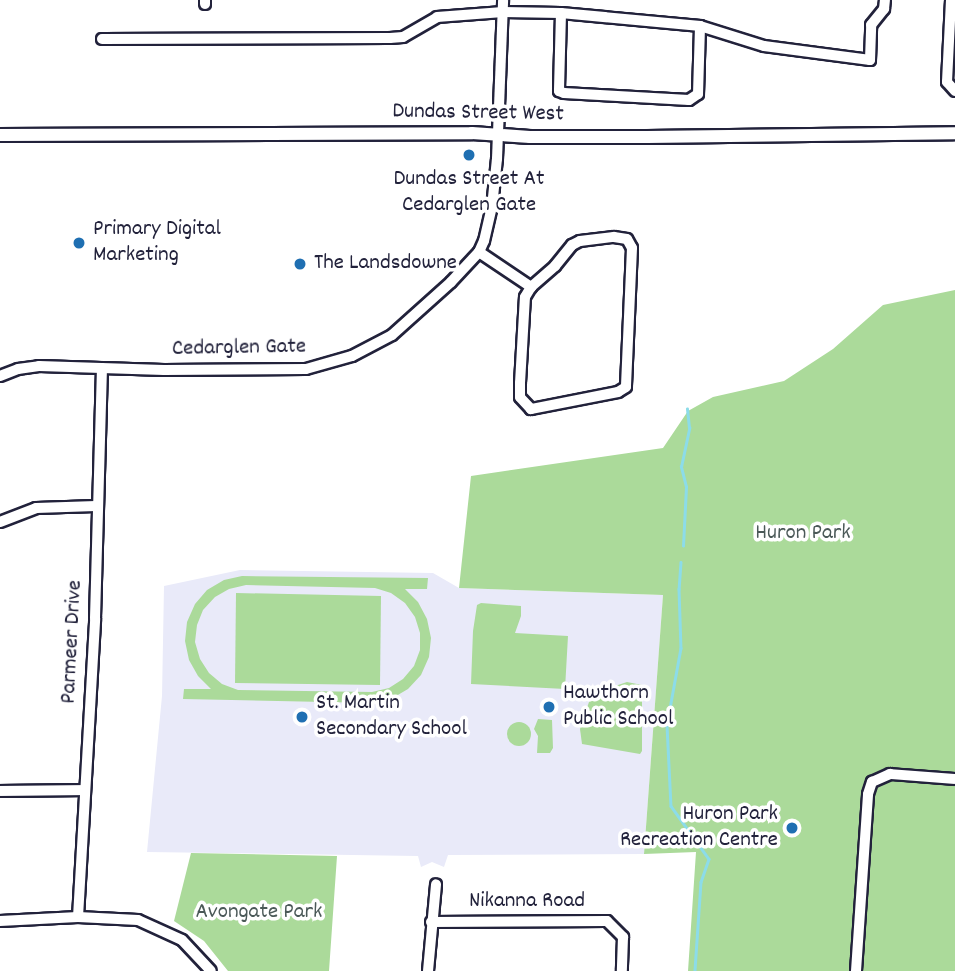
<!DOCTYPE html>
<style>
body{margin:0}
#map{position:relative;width:955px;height:971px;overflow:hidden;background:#fff;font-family:Dekko,sans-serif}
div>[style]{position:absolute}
.built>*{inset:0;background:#e9eaf9}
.green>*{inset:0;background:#abda9a}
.round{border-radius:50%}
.stream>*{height:2.5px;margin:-1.25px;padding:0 1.25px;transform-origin:1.25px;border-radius:1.25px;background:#8cdce9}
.roads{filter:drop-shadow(2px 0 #22223b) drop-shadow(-2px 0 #22223b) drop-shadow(0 2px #22223b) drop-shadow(0 -2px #22223b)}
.minor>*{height:10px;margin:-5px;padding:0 5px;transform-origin:5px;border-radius:5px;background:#fff}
.major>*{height:12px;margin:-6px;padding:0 6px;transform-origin:6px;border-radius:6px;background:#fff}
.dots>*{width:19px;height:19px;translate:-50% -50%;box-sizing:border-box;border:4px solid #fff;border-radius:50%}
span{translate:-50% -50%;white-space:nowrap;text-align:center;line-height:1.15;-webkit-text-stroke:7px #fff;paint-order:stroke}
.street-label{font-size:23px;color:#22223b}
.poi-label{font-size:23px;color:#22223b}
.left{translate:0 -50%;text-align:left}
.right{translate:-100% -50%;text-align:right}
.park-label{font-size:23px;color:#4b5958}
</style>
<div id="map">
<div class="built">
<div style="clip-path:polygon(240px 570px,433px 573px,459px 588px,663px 595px,644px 854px,448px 855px,444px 867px,432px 862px,421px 867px,418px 856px,147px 852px,162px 696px,164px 586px)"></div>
</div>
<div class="green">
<div style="clip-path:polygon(955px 290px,955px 971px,688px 971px,696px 852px,644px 854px,663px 595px,459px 588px,471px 476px,663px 448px,688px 411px,713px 397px,784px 381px,833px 349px,883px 305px)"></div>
<div style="clip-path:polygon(evenodd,242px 576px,428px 578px,427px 589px,405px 589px,418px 602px,427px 619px,431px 638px,429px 657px,421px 675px,408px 689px,391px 699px,372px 703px,183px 699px,184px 689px,211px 689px,198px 676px,189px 660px,185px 641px,187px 622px,195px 604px,207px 590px,224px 580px,242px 576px,246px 585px,375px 588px,391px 593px,405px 603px,415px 617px,420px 633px,420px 650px,414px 666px,403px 679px,389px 688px,372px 692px,238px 690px,222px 684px,209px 673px,200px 659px,195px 642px,197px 625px,203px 610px,215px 597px,229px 589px,246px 585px)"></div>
<div style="clip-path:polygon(236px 593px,381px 596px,380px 685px,235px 683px)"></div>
<div style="clip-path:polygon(481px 603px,521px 606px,521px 616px,515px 633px,568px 636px,565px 689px,471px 684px,473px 631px,477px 605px)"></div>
<div style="clip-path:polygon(627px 682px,642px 685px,642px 751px,640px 754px,582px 744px,580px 729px,589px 702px,600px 691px)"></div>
<div style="clip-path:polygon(538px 719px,552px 720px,553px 748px,550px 753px,537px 753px,538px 736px,534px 729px)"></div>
<div class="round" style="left:507px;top:722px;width:24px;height:24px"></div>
<div style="clip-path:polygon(191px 853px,337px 856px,329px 971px,228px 971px,204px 941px,174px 921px)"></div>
</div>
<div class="stream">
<div style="left:683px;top:546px;width:59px;rotate:-87.1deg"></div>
<div style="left:686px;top:487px;width:21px;rotate:-104deg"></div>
<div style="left:681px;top:467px;width:40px;rotate:-78deg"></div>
<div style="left:689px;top:428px;width:19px;rotate:-96deg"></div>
<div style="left:681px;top:562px;width:27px;rotate:94deg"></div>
<div style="left:679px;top:589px;width:59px;rotate:88.1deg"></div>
<div style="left:681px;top:648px;width:78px;rotate:100.3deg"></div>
<div style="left:667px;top:725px;width:81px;rotate:87.2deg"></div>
<div style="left:671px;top:806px;width:65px;rotate:54.4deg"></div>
<div style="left:709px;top:859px;width:24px;rotate:109deg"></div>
<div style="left:701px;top:882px;width:89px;rotate:93.9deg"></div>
</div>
<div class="roads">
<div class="minor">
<div style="left:205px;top:0;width:4px;rotate:90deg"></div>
<div style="left:951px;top:0;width:82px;rotate:92.8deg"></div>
<div style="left:947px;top:82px;width:12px;rotate:48deg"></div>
<div style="left:561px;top:13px;width:78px;rotate:91.5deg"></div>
<div style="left:559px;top:91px;width:5px;rotate:22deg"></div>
<div style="left:564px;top:93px;width:125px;rotate:3.2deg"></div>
<div style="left:689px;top:100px;width:11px;rotate:-34deg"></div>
<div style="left:698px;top:94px;width:68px;rotate:-88.3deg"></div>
<div style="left:102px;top:39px;width:288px;rotate:-0.2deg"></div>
<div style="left:390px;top:38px;width:13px;rotate:-4deg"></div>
<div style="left:403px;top:37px;width:39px;rotate:-30deg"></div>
<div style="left:437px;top:17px;width:66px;rotate:-4.3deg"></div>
<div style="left:503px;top:12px;width:58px;rotate:1deg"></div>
<div style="left:561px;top:13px;width:140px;rotate:5.3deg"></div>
<div style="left:700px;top:26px;width:67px;rotate:17.4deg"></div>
<div style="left:764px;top:46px;width:107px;rotate:7.5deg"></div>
<div style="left:870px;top:60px;width:35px;rotate:-88deg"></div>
<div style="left:871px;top:25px;width:21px;rotate:-51deg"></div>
<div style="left:884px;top:9px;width:9px;rotate:-84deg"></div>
<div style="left:614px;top:237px;width:13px;rotate:9deg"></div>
<div style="left:627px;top:239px;width:10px;rotate:61deg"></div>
<div style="left:632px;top:248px;width:139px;rotate:92.5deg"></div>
<div style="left:626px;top:387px;width:9px;rotate:148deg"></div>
<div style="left:618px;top:392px;width:89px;rotate:168.9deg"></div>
<div style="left:531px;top:409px;width:16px;rotate:-133deg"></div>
<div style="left:520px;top:397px;width:14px;rotate:-90deg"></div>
<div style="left:520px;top:383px;width:86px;rotate:-86.7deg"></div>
<div style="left:525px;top:297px;width:12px;rotate:-59deg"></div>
<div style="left:531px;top:287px;width:32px;rotate:-41deg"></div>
<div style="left:555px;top:266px;width:27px;rotate:-51deg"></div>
<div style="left:572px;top:245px;width:9px;rotate:-27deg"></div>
<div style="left:580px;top:241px;width:34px;rotate:-7deg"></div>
<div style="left:479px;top:252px;width:63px;rotate:33.9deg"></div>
<div style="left:0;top:376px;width:19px;rotate:-21deg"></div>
<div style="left:18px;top:369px;width:21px;rotate:-8deg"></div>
<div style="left:39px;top:366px;width:125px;rotate:1.8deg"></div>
<div style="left:164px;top:370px;width:142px;rotate:-0.4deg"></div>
<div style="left:306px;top:369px;width:48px;rotate:-15.8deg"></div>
<div style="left:352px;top:356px;width:45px;rotate:-27.7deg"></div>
<div style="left:392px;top:335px;width:79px;rotate:-41.9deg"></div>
<div style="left:451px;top:282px;width:41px;rotate:-47deg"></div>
<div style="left:479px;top:252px;width:12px;rotate:-66deg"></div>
<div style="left:484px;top:241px;width:35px;rotate:-77deg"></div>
<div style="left:492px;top:207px;width:48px;rotate:-84.1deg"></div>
<div style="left:497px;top:159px;width:159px;rotate:-87.8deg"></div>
<div style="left:0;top:522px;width:39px;rotate:-21deg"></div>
<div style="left:36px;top:508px;width:60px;rotate:-1.9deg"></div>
<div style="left:0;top:791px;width:85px;rotate:-0.7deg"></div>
<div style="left:78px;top:917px;width:299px;rotate:-86.7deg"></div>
<div style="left:95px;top:618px;width:250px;rotate:-88.4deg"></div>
<div style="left:0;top:921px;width:78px;rotate:-2.9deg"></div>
<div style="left:78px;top:917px;width:60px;rotate:2.9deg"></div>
<div style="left:138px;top:920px;width:48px;rotate:24.4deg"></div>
<div style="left:182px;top:940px;width:42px;rotate:46.9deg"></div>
<div style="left:431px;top:922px;width:176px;rotate:-0.3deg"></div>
<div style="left:607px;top:921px;width:23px;rotate:45deg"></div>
<div style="left:623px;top:937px;width:34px;rotate:92deg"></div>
<div style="left:428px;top:971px;width:87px;rotate:-84.7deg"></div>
<div style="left:856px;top:971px;width:177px;rotate:-86.1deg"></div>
<div style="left:868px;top:794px;width:13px;rotate:-72deg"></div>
<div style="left:872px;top:782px;width:20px;rotate:-24deg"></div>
<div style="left:890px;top:774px;width:65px;rotate:4.4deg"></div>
</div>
<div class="major">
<div style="left:0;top:135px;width:472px;rotate:-0.2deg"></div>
<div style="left:472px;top:133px;width:58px;rotate:3.9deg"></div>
<div style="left:530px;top:137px;width:117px"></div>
<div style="left:647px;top:137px;width:308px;rotate:-0.7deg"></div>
</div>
</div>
<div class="dots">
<div style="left:469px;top:155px;background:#1f6fb2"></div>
<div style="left:79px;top:243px;background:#1f6fb2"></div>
<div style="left:300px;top:264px;background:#1f6fb2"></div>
<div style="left:549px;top:707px;background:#1f6fb2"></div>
<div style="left:302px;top:717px;background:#1f6fb2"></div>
<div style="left:792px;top:828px;background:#1f6fb2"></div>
</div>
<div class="street-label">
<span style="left:478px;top:114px;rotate:1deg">Dundas Street West</span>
<span style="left:239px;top:349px;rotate:-1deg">Cedarglen Gate</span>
<span style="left:73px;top:642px;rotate:-87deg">Parmeer Drive</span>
<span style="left:527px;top:902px">Nikanna Road</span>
</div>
<div class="poi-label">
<span style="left:469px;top:193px">Dundas Street At<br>Cedarglen Gate</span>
<span class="left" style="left:93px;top:243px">Primary Digital<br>Marketing</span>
<span class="left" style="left:314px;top:264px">The Landsdowne</span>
<span class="left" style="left:563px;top:707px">Hawthorn<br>Public School</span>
<span class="left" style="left:316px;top:717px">St. Martin<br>Secondary School</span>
<span class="right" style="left:778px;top:828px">Huron Park<br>Recreation Centre</span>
</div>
<div class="park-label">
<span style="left:803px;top:534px">Huron Park</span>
<span style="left:259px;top:913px">Avongate Park</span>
</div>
</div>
